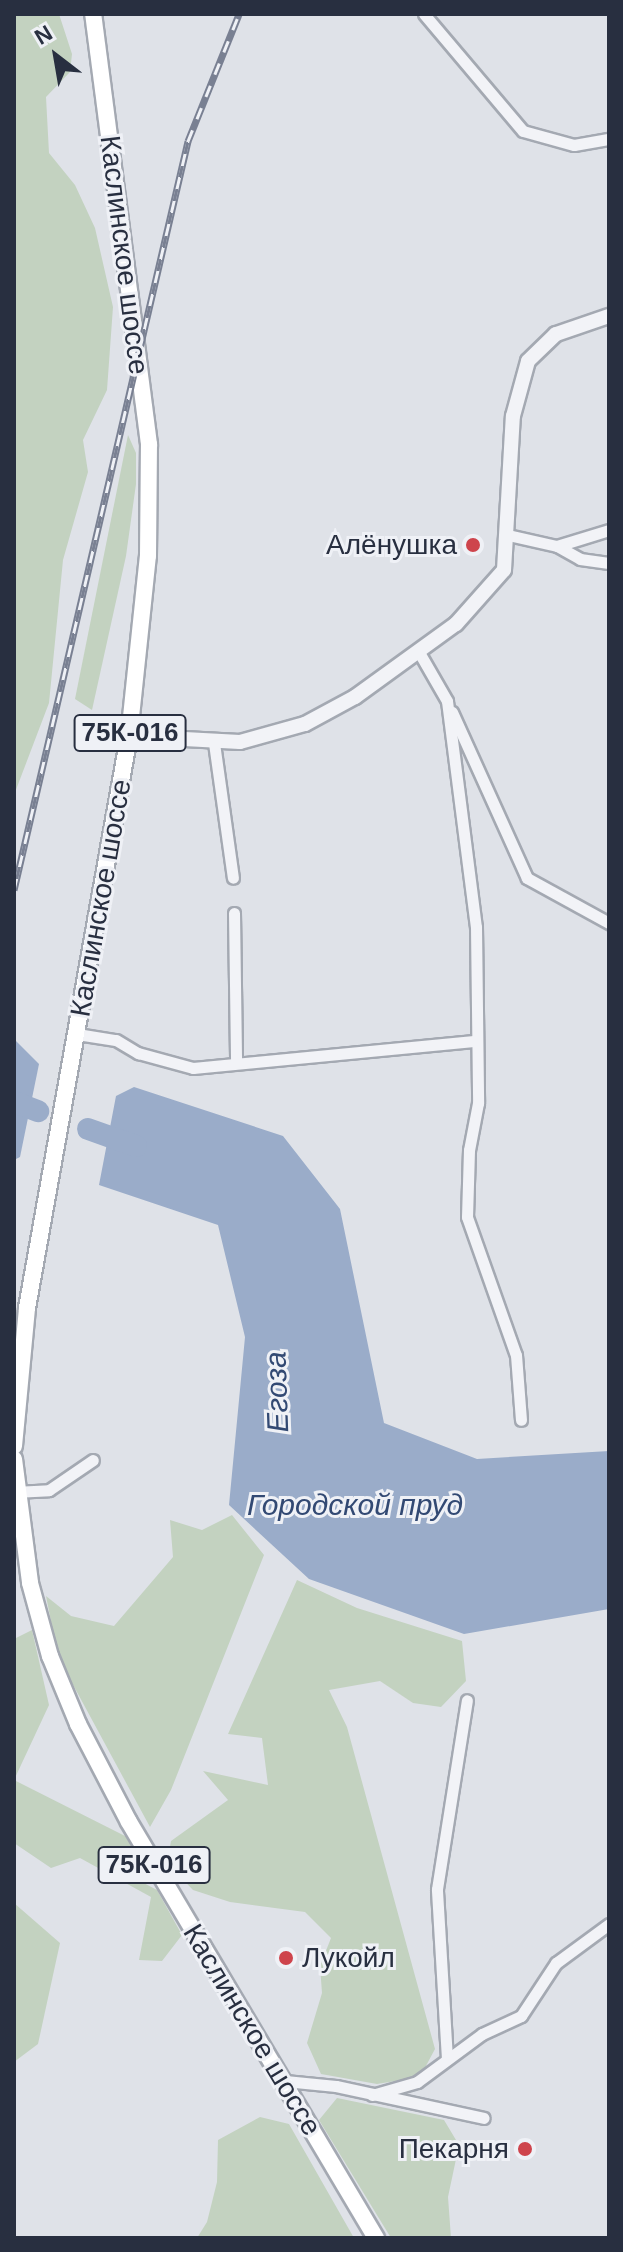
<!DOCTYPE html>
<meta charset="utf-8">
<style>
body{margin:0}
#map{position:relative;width:623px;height:2252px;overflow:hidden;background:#dfe2e8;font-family:Helvetica,sans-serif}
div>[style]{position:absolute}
.green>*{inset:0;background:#c3d2c0}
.water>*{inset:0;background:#9aacc9}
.river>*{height:22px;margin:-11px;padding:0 11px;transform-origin:11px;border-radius:11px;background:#9aacc9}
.roads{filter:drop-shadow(2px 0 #a4a9b2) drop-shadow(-2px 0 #a4a9b2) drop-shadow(0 2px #a4a9b2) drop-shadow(0 -2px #a4a9b2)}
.minor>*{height:11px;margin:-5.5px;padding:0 5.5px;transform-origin:5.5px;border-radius:5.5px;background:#f2f3f7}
.tertiary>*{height:14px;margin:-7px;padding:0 7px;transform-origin:7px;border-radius:7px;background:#f2f3f7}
.primary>*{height:16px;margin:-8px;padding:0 8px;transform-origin:8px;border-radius:8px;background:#fff}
.rail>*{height:7px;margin-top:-3.5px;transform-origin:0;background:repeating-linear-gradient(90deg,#eff1f6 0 12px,#798092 0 24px);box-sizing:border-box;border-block:2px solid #798092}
.dots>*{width:22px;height:22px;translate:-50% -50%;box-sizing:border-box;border:4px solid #eff1f6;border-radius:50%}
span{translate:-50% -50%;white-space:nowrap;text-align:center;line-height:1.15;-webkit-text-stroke:6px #eff1f6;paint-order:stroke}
.shield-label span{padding:2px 6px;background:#eff1f6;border:2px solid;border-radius:6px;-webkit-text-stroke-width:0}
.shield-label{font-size:26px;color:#282f40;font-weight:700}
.street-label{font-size:28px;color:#282f40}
.poi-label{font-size:28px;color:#282f40}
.right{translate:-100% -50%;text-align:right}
.left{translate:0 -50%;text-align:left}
.water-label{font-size:30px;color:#324973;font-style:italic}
.frame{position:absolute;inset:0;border:16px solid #282f40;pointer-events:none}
.north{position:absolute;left:16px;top:16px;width:80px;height:80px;-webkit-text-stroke:6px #eff1f6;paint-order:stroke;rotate:329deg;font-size:22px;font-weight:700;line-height:32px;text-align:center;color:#282f40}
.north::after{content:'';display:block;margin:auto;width:28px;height:36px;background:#282f40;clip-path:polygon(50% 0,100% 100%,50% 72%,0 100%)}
</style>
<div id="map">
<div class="green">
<div style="clip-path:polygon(14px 14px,59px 14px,72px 54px,70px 72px,46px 97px,49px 153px,75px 185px,95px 228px,113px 307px,107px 390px,83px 440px,88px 472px,63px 560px,49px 703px,14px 795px)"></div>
<div style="clip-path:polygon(128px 435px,136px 453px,136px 484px,126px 556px,92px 710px,75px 699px)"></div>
<div style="clip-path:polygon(232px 1515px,264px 1555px,171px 1790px,150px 1827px,58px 1657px,46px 1596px,71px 1616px,114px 1626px,173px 1557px,170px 1520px,202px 1530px)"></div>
<div style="clip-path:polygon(297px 1580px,357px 1608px,462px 1641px,466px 1681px,441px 1707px,413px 1703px,380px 1681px,329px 1690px,347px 1727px,435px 2049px,420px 2077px,377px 2084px,321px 2074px,307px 2043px,322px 1993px,320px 1966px,331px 1938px,305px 1912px,230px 1902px,193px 1890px,167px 1863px,171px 1841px,228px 1800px,203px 1771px,268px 1785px,262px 1738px,228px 1734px)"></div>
<div style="clip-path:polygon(32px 1630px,49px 1705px,14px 1780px,14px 1639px)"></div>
<div style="clip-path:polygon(14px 1780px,127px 1837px,139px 1858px,119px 1870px,157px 1890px,182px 1935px,162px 1961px,139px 1960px,151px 1897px,80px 1858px,51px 1868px,14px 1843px)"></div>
<div style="clip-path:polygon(14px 1903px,60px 1943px,38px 2044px,14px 2062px)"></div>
<div style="clip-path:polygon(337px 2098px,444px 2120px,459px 2145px,448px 2197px,451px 2238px,391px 2238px,319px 2120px)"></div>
<div style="clip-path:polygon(260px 2117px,289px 2124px,354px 2238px,197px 2238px,207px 2222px,217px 2182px,218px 2140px)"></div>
</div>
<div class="water">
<div style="clip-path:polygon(14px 1039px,39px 1064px,20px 1157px,14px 1160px)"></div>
<div style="clip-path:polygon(134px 1087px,283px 1136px,340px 1209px,384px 1423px,477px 1459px,609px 1451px,609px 1609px,464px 1634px,309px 1579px,229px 1505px,245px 1337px,218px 1225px,99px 1185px,116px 1096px)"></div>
</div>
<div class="river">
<div style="left:14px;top:1102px;width:26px;rotate:21deg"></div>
<div style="left:88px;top:1129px;width:51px;rotate:19.5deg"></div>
</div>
<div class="roads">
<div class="minor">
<div style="left:424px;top:14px;width:153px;rotate:49.8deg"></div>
<div style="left:523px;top:131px;width:53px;rotate:15.4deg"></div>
<div style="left:574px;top:145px;width:36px;rotate:-10deg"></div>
<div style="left:609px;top:530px;width:54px;rotate:162.9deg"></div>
<div style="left:557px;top:546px;width:26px;rotate:29deg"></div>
<div style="left:580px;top:559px;width:29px;rotate:8deg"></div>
<div style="left:508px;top:535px;width:50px;rotate:12.7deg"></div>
<div style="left:420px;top:654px;width:54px;rotate:60.1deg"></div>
<div style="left:447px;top:701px;width:228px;rotate:82.7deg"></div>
<div style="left:476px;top:927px;width:176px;rotate:89.3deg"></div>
<div style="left:478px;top:1103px;width:48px;rotate:100.8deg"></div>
<div style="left:469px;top:1150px;width:67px;rotate:91.7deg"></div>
<div style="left:467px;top:1217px;width:146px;rotate:70.5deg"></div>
<div style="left:516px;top:1355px;width:65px;rotate:85.6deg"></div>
<div style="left:452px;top:712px;width:182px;rotate:65.7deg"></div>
<div style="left:527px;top:878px;width:94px;rotate:28.8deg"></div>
<div style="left:214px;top:743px;width:136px;rotate:82deg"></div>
<div style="left:234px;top:913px;width:150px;rotate:89.2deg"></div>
<div style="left:77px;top:1034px;width:39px;rotate:9deg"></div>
<div style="left:116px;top:1040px;width:26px;rotate:31deg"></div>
<div style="left:138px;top:1053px;width:57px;rotate:15.3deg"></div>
<div style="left:193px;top:1068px;width:282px;rotate:-5.5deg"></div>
<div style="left:14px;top:1492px;width:35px;rotate:-3deg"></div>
<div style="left:49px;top:1490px;width:53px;rotate:-34.3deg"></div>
<div style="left:447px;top:2059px;width:170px;rotate:-93.4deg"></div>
<div style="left:437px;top:1889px;width:191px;rotate:-81deg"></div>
<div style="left:285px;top:2081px;width:51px;rotate:5.6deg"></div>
<div style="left:336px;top:2086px;width:151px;rotate:12.2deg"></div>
<div style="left:372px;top:2095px;width:47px;rotate:-16.1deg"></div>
<div style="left:417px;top:2082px;width:81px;rotate:-36.4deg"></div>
<div style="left:482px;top:2034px;width:43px;rotate:-24.8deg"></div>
<div style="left:521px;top:2016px;width:64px;rotate:-56.6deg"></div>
<div style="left:556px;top:1963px;width:66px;rotate:-36.3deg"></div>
</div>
<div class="tertiary">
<div style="left:129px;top:736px;width:111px;rotate:3.1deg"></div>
<div style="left:240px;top:742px;width:67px;rotate:-15.5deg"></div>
<div style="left:305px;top:724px;width:57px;rotate:-28.4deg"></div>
<div style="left:355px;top:697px;width:125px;rotate:-35.9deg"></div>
<div style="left:456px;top:624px;width:72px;rotate:-48.4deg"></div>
<div style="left:504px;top:570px;width:154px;rotate:-86.7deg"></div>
<div style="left:513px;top:416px;width:57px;rotate:-74.7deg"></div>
<div style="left:528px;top:361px;width:39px;rotate:-44deg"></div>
<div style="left:556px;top:334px;width:56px;rotate:-18.8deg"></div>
</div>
<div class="primary">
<div style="left:14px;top:1446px;width:139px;rotate:-84.6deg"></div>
<div style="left:27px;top:1308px;width:581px;rotate:-79.89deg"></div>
<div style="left:129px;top:736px;width:181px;rotate:-84deg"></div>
<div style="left:148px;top:556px;width:112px;rotate:-89.5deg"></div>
<div style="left:149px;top:444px;width:434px;rotate:-97.4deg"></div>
<div style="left:14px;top:1459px;width:125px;rotate:82.6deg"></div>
<div style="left:30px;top:1583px;width:76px;rotate:74.7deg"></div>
<div style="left:50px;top:1656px;width:74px;rotate:67.6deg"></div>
<div style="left:78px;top:1724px;width:110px;rotate:62.5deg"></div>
<div style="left:129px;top:1822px;width:484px;rotate:59.3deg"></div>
</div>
</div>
<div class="rail">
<div style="left:14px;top:890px;width:769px;rotate:-76.92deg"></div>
<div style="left:188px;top:141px;width:137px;rotate:-68.1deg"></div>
</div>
<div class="dots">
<div style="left:473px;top:545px;background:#ce444c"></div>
<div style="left:286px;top:1958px;background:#ce444c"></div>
<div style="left:525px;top:2149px;background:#ce444c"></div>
</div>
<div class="shield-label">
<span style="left:130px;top:733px">75К-016</span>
<span style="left:154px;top:1865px">75К-016</span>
</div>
<div class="street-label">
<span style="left:124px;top:255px;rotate:83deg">Каслинское шоссе</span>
<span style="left:101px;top:898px;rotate:-80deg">Каслинское шоссе</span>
<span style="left:252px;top:2030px;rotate:59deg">Каслинское шоссе</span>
</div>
<div class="poi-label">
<span class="right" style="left:457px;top:545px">Алёнушка</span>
<span class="left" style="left:302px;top:1958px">Лукойл</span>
<span class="right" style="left:509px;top:2149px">Пекарня</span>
</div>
<div class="water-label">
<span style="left:277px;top:1392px;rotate:-92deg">Егоза</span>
<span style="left:355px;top:1505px">Городской пруд</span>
</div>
<div class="frame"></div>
<div class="north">N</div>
</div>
